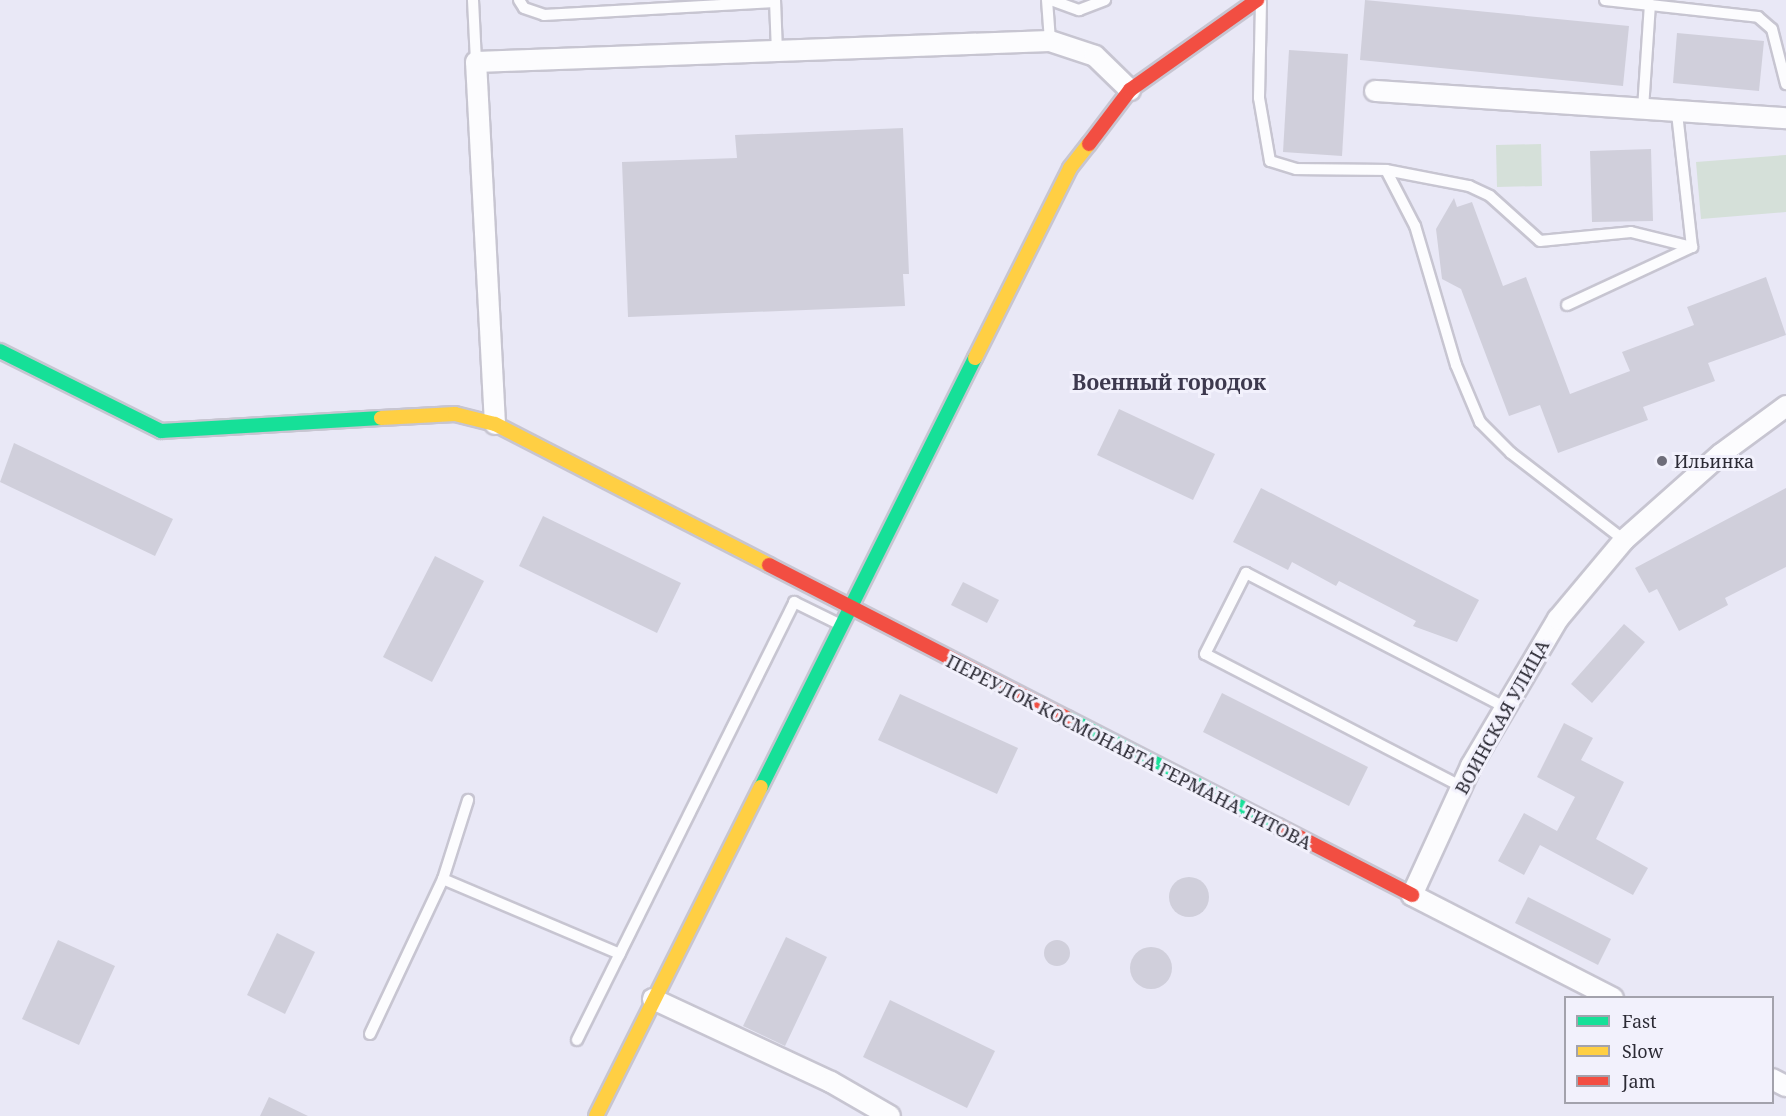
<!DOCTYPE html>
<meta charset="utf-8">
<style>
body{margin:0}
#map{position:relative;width:1786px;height:1116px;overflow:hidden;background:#e9e8f6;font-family:"Noto Serif",serif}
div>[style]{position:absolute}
.green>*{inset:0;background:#d5e0d9}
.building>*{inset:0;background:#d0cfdb}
.round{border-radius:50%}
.roads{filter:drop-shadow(2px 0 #c7c5d1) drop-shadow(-2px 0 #c7c5d1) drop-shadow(0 2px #c7c5d1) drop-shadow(0 -2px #c7c5d1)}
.lane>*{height:10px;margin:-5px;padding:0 5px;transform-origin:5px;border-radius:5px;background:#fcfcfe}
.street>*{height:20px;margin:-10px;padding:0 10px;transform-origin:10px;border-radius:10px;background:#fcfcfe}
.fast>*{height:14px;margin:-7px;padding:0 7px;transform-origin:7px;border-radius:7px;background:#16e098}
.slow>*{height:14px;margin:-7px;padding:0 7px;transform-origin:7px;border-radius:7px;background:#ffcf43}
.jam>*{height:14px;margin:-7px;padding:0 7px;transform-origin:7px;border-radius:7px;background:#f24e42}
.dots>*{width:16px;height:16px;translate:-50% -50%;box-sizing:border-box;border:3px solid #f2f1fc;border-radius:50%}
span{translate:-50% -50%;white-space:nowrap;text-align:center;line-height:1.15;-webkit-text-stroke:6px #f2f1fc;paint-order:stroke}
.poi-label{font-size:18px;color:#2c2b35}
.left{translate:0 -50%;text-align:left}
.street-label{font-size:18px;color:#2c2b35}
.quarter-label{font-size:21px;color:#3d394e;font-weight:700}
.legend{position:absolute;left:1564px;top:996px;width:210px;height:108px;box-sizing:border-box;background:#f2f1fc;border:2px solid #a3a2ac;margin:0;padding:8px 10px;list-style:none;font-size:18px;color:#2c2b35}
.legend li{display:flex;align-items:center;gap:12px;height:30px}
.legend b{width:30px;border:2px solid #a3a2ac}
</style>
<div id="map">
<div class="green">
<div style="clip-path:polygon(1541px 144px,1542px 186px,1497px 187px,1496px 145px)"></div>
<div style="clip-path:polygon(1786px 155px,1786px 212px,1701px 219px,1696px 162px)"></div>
</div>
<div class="building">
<div style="clip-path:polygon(1365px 0,1629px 26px,1623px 86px,1360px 60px)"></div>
<div style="clip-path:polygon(1677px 33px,1764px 41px,1759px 91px,1673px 83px)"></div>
<div style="clip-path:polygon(1289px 50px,1348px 54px,1342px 156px,1283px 152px)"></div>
<div style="clip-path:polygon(903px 128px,909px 274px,903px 274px,905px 306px,628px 317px,622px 162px,737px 158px,735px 135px)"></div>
<div style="clip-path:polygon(1651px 149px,1653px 221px,1592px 222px,1590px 151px)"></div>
<div style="clip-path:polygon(1454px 198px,1457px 207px,1472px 202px,1503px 286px,1526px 277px,1570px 394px,1630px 371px,1622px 352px,1694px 325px,1687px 307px,1766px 277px,1786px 335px,1708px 363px,1715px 381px,1643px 407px,1648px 420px,1558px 453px,1540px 405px,1509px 416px,1461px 289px,1442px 279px,1436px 229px)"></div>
<div style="clip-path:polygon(1119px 409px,1215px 454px,1193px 500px,1097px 455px)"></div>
<div style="clip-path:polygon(14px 443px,173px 519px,155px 556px,0 482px)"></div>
<div style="clip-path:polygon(1261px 488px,1479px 600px,1457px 642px,1413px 626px,1416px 621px,1339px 581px,1336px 586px,1292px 562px,1288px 570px,1233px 542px)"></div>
<div style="clip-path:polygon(1786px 488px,1786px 567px,1725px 598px,1728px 605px,1679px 631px,1657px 589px,1649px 593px,1635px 568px)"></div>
<div style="clip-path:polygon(543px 516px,681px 583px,657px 633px,519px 566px)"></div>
<div style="clip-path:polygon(435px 556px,484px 581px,432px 682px,383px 657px)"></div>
<div style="clip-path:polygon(963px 582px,999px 600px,987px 623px,951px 605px)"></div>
<div style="clip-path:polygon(1624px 624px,1645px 642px,1592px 703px,1571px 684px)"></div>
<div style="clip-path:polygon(1222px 693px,1368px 767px,1349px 806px,1203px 732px)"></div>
<div style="clip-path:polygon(900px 694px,1018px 748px,997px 794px,878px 740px)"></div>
<div style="clip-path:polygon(1564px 723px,1593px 738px,1581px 760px,1624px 782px,1596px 839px,1648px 868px,1633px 895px,1540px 845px,1524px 875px,1498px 861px,1524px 813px,1557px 831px,1575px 797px,1537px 777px)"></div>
<div class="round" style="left:1169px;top:877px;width:40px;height:40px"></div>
<div style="clip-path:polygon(1528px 897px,1611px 939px,1598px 965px,1515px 923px)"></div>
<div style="clip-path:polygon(277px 933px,315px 952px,285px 1014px,247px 995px)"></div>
<div style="clip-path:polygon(786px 937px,827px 957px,785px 1046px,743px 1026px)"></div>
<div style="clip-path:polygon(58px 940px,115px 966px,79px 1045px,22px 1019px)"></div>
<div class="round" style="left:1044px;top:940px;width:26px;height:26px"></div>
<div class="round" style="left:1130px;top:947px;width:42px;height:42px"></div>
<div style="clip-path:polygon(890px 1000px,995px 1051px,967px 1108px,863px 1057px)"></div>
<div style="clip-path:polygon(269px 1097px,308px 1116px,260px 1116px)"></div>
</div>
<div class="roads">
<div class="lane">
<div style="left:473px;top:0;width:62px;rotate:87.2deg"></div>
<div style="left:519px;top:0;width:9px;rotate:58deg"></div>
<div style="left:524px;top:8px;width:21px;rotate:19deg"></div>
<div style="left:544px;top:15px;width:231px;rotate:-3.2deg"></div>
<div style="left:775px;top:0;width:52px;rotate:87.8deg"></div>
<div style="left:1047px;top:0;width:41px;rotate:85.8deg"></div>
<div style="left:1051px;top:0;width:30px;rotate:20deg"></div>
<div style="left:1079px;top:10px;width:28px;rotate:-21deg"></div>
<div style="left:1605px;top:0;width:154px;rotate:6.3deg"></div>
<div style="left:1758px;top:17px;width:18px;rotate:41deg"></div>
<div style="left:1772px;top:29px;width:57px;rotate:75.7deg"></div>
<div style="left:1261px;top:2px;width:96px;rotate:91.2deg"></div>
<div style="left:1259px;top:98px;width:64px;rotate:80.1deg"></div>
<div style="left:1270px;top:161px;width:27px;rotate:17deg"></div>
<div style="left:1296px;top:169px;width:90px;rotate:0.6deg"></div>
<div style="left:1643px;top:109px;width:105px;rotate:-86.2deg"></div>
<div style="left:1567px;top:305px;width:138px;rotate:-24.9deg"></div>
<div style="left:1692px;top:247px;width:135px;rotate:-96.4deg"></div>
<div style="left:1624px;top:540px;width:143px;rotate:-142.4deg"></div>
<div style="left:1511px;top:453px;width:44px;rotate:-135deg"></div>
<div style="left:1480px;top:422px;width:62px;rotate:-112.8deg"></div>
<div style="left:1456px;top:365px;width:145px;rotate:-106.4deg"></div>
<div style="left:1415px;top:226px;width:63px;rotate:-117.4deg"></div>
<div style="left:1386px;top:170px;width:85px;rotate:10.9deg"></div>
<div style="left:1469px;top:186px;width:23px;rotate:25deg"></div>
<div style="left:1490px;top:196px;width:67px;rotate:42deg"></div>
<div style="left:1540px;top:241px;width:91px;rotate:-5.6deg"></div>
<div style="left:1631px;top:232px;width:63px;rotate:13.8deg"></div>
<div style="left:1462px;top:787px;width:289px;rotate:-152.6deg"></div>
<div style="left:1205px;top:654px;width:91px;rotate:-63.2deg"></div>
<div style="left:1246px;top:573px;width:291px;rotate:27.4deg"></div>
<div style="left:443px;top:879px;width:192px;rotate:23deg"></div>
<div style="left:370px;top:1034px;width:171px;rotate:-64.8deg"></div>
<div style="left:443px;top:879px;width:83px;rotate:-72.4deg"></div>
<div style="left:577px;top:1040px;width:489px;rotate:-63.6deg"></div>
<div style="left:794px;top:602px;width:50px;rotate:26.1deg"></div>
</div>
<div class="street">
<div style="left:1375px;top:91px;width:412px;rotate:3.8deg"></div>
<div style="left:495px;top:424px;width:362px;rotate:-93deg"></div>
<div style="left:476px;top:62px;width:574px;rotate:-2.1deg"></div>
<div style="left:1050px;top:41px;width:47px;rotate:18.4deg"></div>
<div style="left:1095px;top:56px;width:49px;rotate:44.2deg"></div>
<div style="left:1613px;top:998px;width:226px;rotate:-152.9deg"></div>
<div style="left:1412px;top:895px;width:142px;rotate:-65.4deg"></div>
<div style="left:1471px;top:766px;width:171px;rotate:-59.4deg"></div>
<div style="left:1558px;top:619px;width:103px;rotate:-50.1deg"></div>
<div style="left:1624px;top:540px;width:130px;rotate:-41.6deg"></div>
<div style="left:1721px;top:454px;width:81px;rotate:-36.4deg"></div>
<div style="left:653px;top:999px;width:196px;rotate:25deg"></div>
<div style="left:831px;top:1082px;width:68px;rotate:30deg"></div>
<div style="left:1772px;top:1079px;width:16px;rotate:27deg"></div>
</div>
<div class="fast">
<div style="left:0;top:351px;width:180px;rotate:26.4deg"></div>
<div style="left:161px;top:431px;width:220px;rotate:-3.4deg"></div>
<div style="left:1067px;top:718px;width:237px;rotate:27.1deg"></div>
<div style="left:761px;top:787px;width:479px;rotate:-63.5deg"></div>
</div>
<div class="slow">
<div style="left:975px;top:358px;width:212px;rotate:-63.4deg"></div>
<div style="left:1070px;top:168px;width:31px;rotate:-52deg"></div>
<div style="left:381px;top:418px;width:74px;rotate:-3.1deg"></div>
<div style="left:455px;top:414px;width:41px;rotate:14deg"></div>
<div style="left:495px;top:424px;width:308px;rotate:27.2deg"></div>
<div style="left:596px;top:1116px;width:368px;rotate:-63.4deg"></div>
</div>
<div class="jam">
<div style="left:1089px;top:144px;width:68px;rotate:-52.8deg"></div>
<div style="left:1130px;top:90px;width:156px;rotate:-35.3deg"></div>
<div style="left:769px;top:565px;width:335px;rotate:27.2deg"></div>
<div style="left:1278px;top:826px;width:151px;rotate:27.2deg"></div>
</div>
</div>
<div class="dots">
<div style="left:1662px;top:461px;background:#6e6d79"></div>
</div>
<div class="poi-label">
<span class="left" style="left:1674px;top:461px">Ильинка</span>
</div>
<div class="street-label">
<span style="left:1502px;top:717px;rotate:-61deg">ВОИНСКАЯ УЛИЦА</span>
<span style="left:1129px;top:752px;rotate:27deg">ПЕРЕУЛОК КОСМОНАВТА ГЕРМАНА ТИТОВА</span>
</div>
<div class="quarter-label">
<span style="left:1169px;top:382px">Военный городок</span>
</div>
<ul class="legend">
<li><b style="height:8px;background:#16e098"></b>Fast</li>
<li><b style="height:8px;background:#ffcf43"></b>Slow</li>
<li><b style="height:8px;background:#f24e42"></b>Jam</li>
</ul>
</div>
